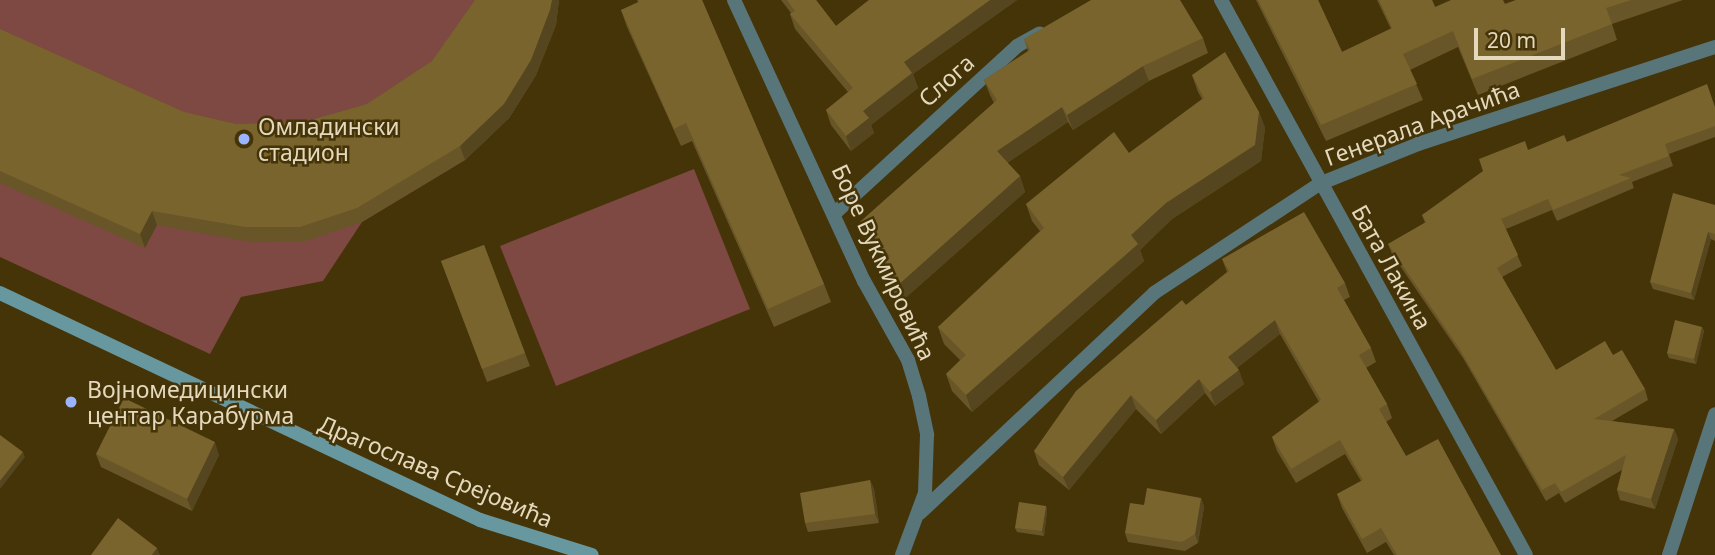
<!DOCTYPE html>
<meta charset="utf-8">
<style>
body{margin:0}
#map{position:relative;width:1715px;height:555px;overflow:hidden;background:#443408;font-family:"Noto Sans",sans-serif}
div>[style]{position:absolute}
.green>*{inset:0;background:#7e4942}
.street>*{height:14px;margin:-7px;padding:0 7px;transform-origin:7px;border-radius:7px;background:#58757a}
.secondary>*{height:14px;margin:-7px;padding:0 7px;transform-origin:7px;border-radius:7px;background:#68989f}
.wall>*{inset:0;background:#685628}
.shaded-wall>*{inset:0;background:#554620}
.building>*{inset:0;background:#79642e}
.dots>*{width:19px;height:19px;translate:-50% -50%;box-sizing:border-box;border:4px solid #443408;border-radius:50%}
span{translate:-50% -50%;white-space:nowrap;text-align:center;line-height:1.15;-webkit-text-stroke:5px #443408;paint-order:stroke}
.street-label{font-size:23px;color:#e4d8bd}
.poi-label{font-size:23px;color:#e4d8bd}
.left{translate:0 -50%;text-align:left}
.scale{position:absolute;left:1474px;top:28px;width:91px;height:32px;box-sizing:border-box;border:4px solid #e4d8bd;border-top:0;padding-left:9px;font-size:21px;line-height:24px;white-space:nowrap;color:#e4d8bd;-webkit-text-stroke:5px #443408;paint-order:stroke}
</style>
<div id="map">
<div class="green">
<div style="clip-path:polygon(0 0,559px 0,536px 75px,509px 118px,465px 160px,362px 222px,323px 281px,241px 297px,210px 354px,0 257px)"></div>
<div style="clip-path:polygon(694px 169px,750px 309px,556px 386px,500px 246px)"></div>
</div>
<div class="street">
<div style="left:734px;top:0;width:310px;rotate:65.2deg"></div>
<div style="left:864px;top:281px;width:90px;rotate:60.9deg"></div>
<div style="left:908px;top:360px;width:38px;rotate:73deg"></div>
<div style="left:919px;top:396px;width:40px;rotate:78deg"></div>
<div style="left:927px;top:435px;width:58px;rotate:92deg"></div>
<div style="left:925px;top:493px;width:66px;rotate:110.4deg"></div>
<div style="left:1221px;top:0;width:633px;rotate:61.21deg"></div>
<div style="left:836px;top:212px;width:246px;rotate:-42.5deg"></div>
<div style="left:1017px;top:46px;width:26px;rotate:-29deg"></div>
<div style="left:920px;top:513px;width:321px;rotate:-43.2deg"></div>
<div style="left:1154px;top:293px;width:198px;rotate:-33.4deg"></div>
<div style="left:1319px;top:184px;width:107px;rotate:-22deg"></div>
<div style="left:1418px;top:144px;width:312px;rotate:-18.1deg"></div>
<div style="left:1669px;top:555px;width:148px;rotate:-71.9deg"></div>
</div>
<div class="secondary">
<div style="left:0;top:293px;width:531px;rotate:25.31deg"></div>
<div style="left:480px;top:520px;width:117px;rotate:17.4deg"></div>
</div>
<div class="wall">
<div style="clip-path:polygon(475px 0,559px 0,556px 25px,536px 75px,509px 118px,465px 160px,362px 222px,306px 241px,250px 242px,157px 225px,145px 248px,0 183px,0 29px,184px 112px,236px 124px,304px 122px,367px 104px,432px 61px)"></div>
<div style="clip-path:polygon(637px 0,702px 0,824px 284px,831px 302px,774px 327px,692px 141px,681px 146px,627px 27px,621px 10px,638px 2px)"></div>
<div style="clip-path:polygon(781px 0,816px 0,836px 26px,869px 0,1017px 0,913px 74px,918px 88px,871px 125px,874px 133px,851px 151px,831px 125px,826px 110px,848px 92px,795px 29px,790px 14px,791px 13px)"></div>
<div style="clip-path:polygon(1256px 0,1318px 0,1342px 52px,1391px 29px,1377px 0,1432px 0,1435px 7px,1505px 4px,1516px 0,1683px 0,1612px 24px,1617px 40px,1478px 95px,1458px 47px,1410px 70px,1423px 100px,1326px 141px)"></div>
<div style="clip-path:polygon(1203px 38px,1208px 53px,1149px 81px,1073px 130px,1068px 122px,1007px 163px,1020px 176px,1025px 192px,902px 301px,884px 281px,879px 266px,886px 260px,865px 238px,860px 222px,994px 103px,990px 95px,984px 80px,1028px 51px,1024px 39px)"></div>
<div style="clip-path:polygon(1192px 75px,1259px 112px,1265px 128px,1261px 161px,1172px 219px,1140px 250px,1144px 261px,972px 412px,952px 391px,946px 374px,960px 360px,944px 344px,938px 327px,1040px 231px,1032px 221px,1026px 204px,1129px 153px,1202px 99px,1198px 92px)"></div>
<div style="clip-path:polygon(1715px 107px,1715px 137px,1669px 154px,1673px 166px,1632px 182px,1634px 188px,1557px 221px,1552px 210px,1506px 229px,1522px 266px,1502px 277px,1556px 370px,1613px 355px,1645px 389px,1648px 400px,1612px 421px,1674px 429px,1678px 439px,1655px 509px,1620px 500px,1617px 490px,1622px 470px,1565px 503px,1559px 493px,1546px 501px,1463px 358px,1392px 254px,1388px 244px,1425px 223px,1422px 215px,1528px 150px,1567px 142px)"></div>
<div style="clip-path:polygon(1715px 205px,1715px 241px,1711px 239px,1694px 300px,1653px 289px,1650px 282px)"></div>
<div style="clip-path:polygon(484px 245px,530px 366px,487px 382px,441px 261px)"></div>
<div style="clip-path:polygon(1222px 259px,1345px 283px,1350px 297px,1344px 300px,1371px 348px,1376px 362px,1366px 368px,1387px 404px,1392px 418px,1386px 422px,1406px 456px,1501px 555px,1394px 555px,1386px 542px,1367px 553px,1342px 508px,1337px 494px,1361px 481px,1345px 454px,1296px 483px,1277px 451px,1272px 437px,1319px 402px,1280px 334px,1237px 368px,1244px 384px,1215px 406px,1205px 393px,1161px 434px,1136px 409px,1069px 490px,1039px 465px,1034px 451px,1186px 305px,1227px 272px)"></div>
<div style="clip-path:polygon(1702px 327px,1704px 331px,1696px 364px,1669px 358px,1667px 353px)"></div>
<div style="clip-path:polygon(96px 454px,219px 455px,192px 511px,101px 467px)"></div>
<div style="clip-path:polygon(870px 480px,874px 489px,879px 523px,808px 532px,805px 523px)"></div>
<div style="clip-path:polygon(1201px 498px,1204px 507px,1198px 543px,1185px 551px,1128px 542px,1125px 533px,1144px 505px)"></div>
<div style="clip-path:polygon(1046px 506px,1047px 511px,1044px 536px,1017px 532px,1015px 528px)"></div>
</div>
<div class="shaded-wall">
<div style="clip-path:polygon(552px 0,559px 0,556px 25px,536px 75px,509px 118px,465px 160px,460px 146px)"></div>
<div style="clip-path:polygon(990px 0,1017px 0,913px 74px,918px 88px,871px 125px,874px 133px,851px 151px,846px 136px,863px 111px,904px 62px)"></div>
<div style="clip-path:polygon(1143px 66px,1149px 81px,1073px 130px,1067px 115px)"></div>
<div style="clip-path:polygon(1062px 107px,1068px 122px,1002px 166px,997px 151px)"></div>
<div style="clip-path:polygon(1259px 112px,1265px 128px,1261px 161px,1172px 219px,1140px 250px,1144px 261px,972px 412px,966px 395px)"></div>
<div style="clip-path:polygon(1020px 176px,1025px 192px,902px 301px,897px 286px)"></div>
<div style="clip-path:polygon(152px 211px,157px 225px,145px 248px,140px 234px)"></div>
<div style="clip-path:polygon(1708px 232px,1711px 239px,1694px 300px,1691px 293px)"></div>
<div style="clip-path:polygon(1275px 320px,1280px 334px,1233px 371px,1228px 357px)"></div>
<div style="clip-path:polygon(1702px 327px,1704px 331px,1696px 364px,1694px 359px)"></div>
<div style="clip-path:polygon(1239px 370px,1244px 384px,1215px 406px,1210px 392px)"></div>
<div style="clip-path:polygon(1199px 379px,1205px 393px,1161px 434px,1156px 420px)"></div>
<div style="clip-path:polygon(1131px 395px,1136px 409px,1069px 490px,1063px 477px)"></div>
<div style="clip-path:polygon(1674px 429px,1678px 439px,1655px 509px,1651px 499px)"></div>
<div style="clip-path:polygon(215px 442px,219px 455px,192px 511px,187px 499px)"></div>
<div style="clip-path:polygon(23px 452px,25px 457px,0 489px,0 481px)"></div>
<div style="clip-path:polygon(870px 480px,874px 489px,879px 523px,875px 514px)"></div>
<div style="clip-path:polygon(1201px 498px,1204px 507px,1198px 543px,1195px 534px)"></div>
<div style="clip-path:polygon(1046px 506px,1047px 511px,1044px 536px,1042px 531px)"></div>
<div style="clip-path:polygon(157px 548px,160px 555px,152px 555px)"></div>
</div>
<div class="building">
<div style="clip-path:polygon(475px 0,552px 0,550px 10px,531px 60px,504px 104px,460px 146px,357px 208px,300px 227px,245px 227px,152px 211px,140px 234px,0 171px,0 29px,184px 112px,236px 124px,304px 122px,367px 104px,432px 61px)"></div>
<div style="clip-path:polygon(638px 0,702px 0,824px 284px,768px 309px,686px 123px,674px 129px,621px 10px,639px 2px)"></div>
<div style="clip-path:polygon(787px 0,816px 0,836px 26px,869px 0,990px 0,904px 62px,912px 73px,863px 111px,869px 118px,846px 136px,826px 110px,853px 88px,790px 14px,795px 11px)"></div>
<div style="clip-path:polygon(1091px 0,1180px 0,1203px 38px,1143px 66px,1067px 115px,1062px 107px,997px 151px,1020px 176px,897px 286px,879px 266px,890px 256px,860px 222px,997px 100px,984px 80px,1030px 50px,1024px 39px)"></div>
<div style="clip-path:polygon(1258px 0,1318px 0,1342px 52px,1392px 28px,1379px 0,1432px 0,1435px 7px,1451px 0,1503px 0,1505px 4px,1516px 0,1631px 0,1606px 8px,1612px 24px,1472px 79px,1453px 31px,1403px 54px,1417px 84px,1321px 125px)"></div>
<div style="clip-path:polygon(1225px 52px,1259px 112px,1255px 145px,1166px 203px,1131px 235px,1138px 244px,966px 395px,946px 374px,966px 355px,938px 327px,1044px 228px,1026px 204px,1114px 132px,1129px 153px,1204px 98px,1192px 75px)"></div>
<div style="clip-path:polygon(1707px 84px,1715px 107px,1715px 126px,1665px 144px,1669px 156px,1619px 175px,1631px 178px,1553px 210px,1548px 199px,1501px 219px,1518px 255px,1497px 268px,1556px 370px,1605px 341px,1613px 355px,1622px 350px,1645px 389px,1594px 419px,1674px 429px,1651px 499px,1617px 490px,1626px 455px,1561px 492px,1555px 483px,1542px 490px,1459px 348px,1388px 244px,1426px 222px,1422px 215px,1483px 171px,1479px 159px,1525px 141px,1528px 150px,1564px 135px,1567px 142px)"></div>
<div style="clip-path:polygon(1673px 193px,1715px 205px,1715px 234px,1708px 232px,1691px 293px,1650px 282px)"></div>
<div style="clip-path:polygon(1304px 212px,1345px 283px,1337px 288px,1371px 348px,1359px 355px,1387px 404px,1379px 409px,1406px 456px,1438px 439px,1501px 555px,1397px 555px,1381px 528px,1362px 539px,1337px 494px,1363px 480px,1340px 440px,1291px 469px,1272px 437px,1321px 400px,1275px 320px,1228px 357px,1239px 370px,1210px 392px,1199px 379px,1156px 420px,1131px 395px,1063px 477px,1034px 451px,1076px 391px,1182px 300px,1186px 305px,1229px 271px,1222px 259px)"></div>
<div style="clip-path:polygon(484px 245px,525px 353px,482px 369px,441px 261px)"></div>
<div style="clip-path:polygon(1675px 320px,1702px 327px,1694px 359px,1667px 353px)"></div>
<div style="clip-path:polygon(124px 398px,215px 442px,187px 499px,96px 454px)"></div>
<div style="clip-path:polygon(0 435px,23px 452px,0 481px)"></div>
<div style="clip-path:polygon(870px 480px,875px 514px,805px 523px,800px 493px)"></div>
<div style="clip-path:polygon(1147px 488px,1201px 498px,1195px 534px,1182px 542px,1125px 533px,1130px 503px,1144px 505px)"></div>
<div style="clip-path:polygon(1019px 502px,1046px 506px,1042px 531px,1015px 528px)"></div>
<div style="clip-path:polygon(118px 518px,157px 548px,152px 555px,91px 555px)"></div>
</div>
<div class="dots">
<div style="left:244px;top:139px;background:#9ab5fd"></div>
<div style="left:71px;top:402px;background:#9ab5fd"></div>
</div>
<div class="street-label">
<span style="left:946px;top:80px;rotate:-42deg">Слога</span>
<span style="left:1422px;top:123px;rotate:-20deg">Генерала Арачића</span>
<span style="left:884px;top:262px;rotate:65deg">Боре Вукмировића</span>
<span style="left:1392px;top:267px;rotate:61deg">Бата Лакина</span>
<span style="left:436px;top:471px;rotate:23deg">Драгослава Срејовића</span>
</div>
<div class="poi-label">
<span class="left" style="left:258px;top:139px">Омладински<br>стадион</span>
<span class="left" style="left:87px;top:402px">Војномедицински<br>центар Карабурма</span>
</div>
<div class="scale">20 m</div>
</div>
